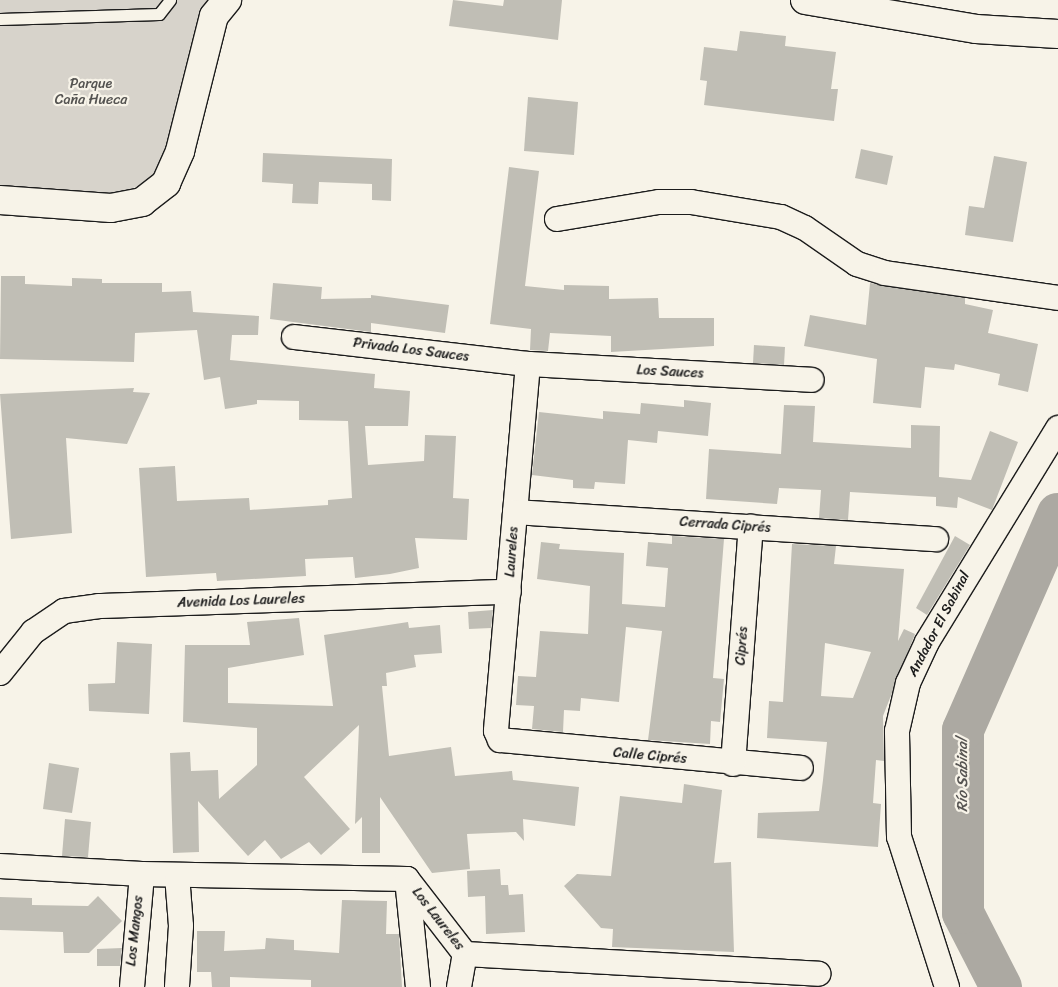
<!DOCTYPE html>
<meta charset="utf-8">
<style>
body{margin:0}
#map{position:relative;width:1058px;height:987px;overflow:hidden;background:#f7f3e8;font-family:Sriracha,sans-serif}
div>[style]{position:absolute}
.green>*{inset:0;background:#d7d3cb}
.river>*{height:42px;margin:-21px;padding:0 21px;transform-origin:21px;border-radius:21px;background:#aca9a2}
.building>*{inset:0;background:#c0beb5}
.roads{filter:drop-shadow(1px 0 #1c1c1c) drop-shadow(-1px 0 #1c1c1c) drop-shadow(0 1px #1c1c1c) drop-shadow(0 -1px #1c1c1c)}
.lane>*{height:11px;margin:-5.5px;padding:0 5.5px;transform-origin:5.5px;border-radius:5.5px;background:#f7f3e8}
.street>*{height:24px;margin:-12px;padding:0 12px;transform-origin:12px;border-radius:12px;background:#f7f3e8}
.secondary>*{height:28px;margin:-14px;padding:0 14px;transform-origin:14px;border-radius:14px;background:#f7f3e8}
span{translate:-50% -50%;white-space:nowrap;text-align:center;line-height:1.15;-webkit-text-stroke:4.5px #f7f3e8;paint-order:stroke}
.park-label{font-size:14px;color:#545351}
.street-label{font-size:14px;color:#1c1c1c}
.water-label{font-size:15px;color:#565452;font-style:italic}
</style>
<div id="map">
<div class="green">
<div style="clip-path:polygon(0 0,210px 0,164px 175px,114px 196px,0 193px)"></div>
</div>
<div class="river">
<div style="left:1001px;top:987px;width:83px;rotate:-117.2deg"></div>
<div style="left:963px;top:913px;width:183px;rotate:-90deg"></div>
<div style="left:963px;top:730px;width:236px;rotate:-66.3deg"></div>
</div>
<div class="building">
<div style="clip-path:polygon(453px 0,503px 6px,504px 0,562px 0,558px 40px,449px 26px)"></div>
<div style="clip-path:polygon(740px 31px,786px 36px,785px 46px,836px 52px,831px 89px,838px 89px,834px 121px,704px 105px,707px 81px,700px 80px,704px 47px,737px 51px)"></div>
<div style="clip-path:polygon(528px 97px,578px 102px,574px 155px,524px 151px)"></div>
<div style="clip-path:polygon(861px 149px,893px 156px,887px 185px,855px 178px)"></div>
<div style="clip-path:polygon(263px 153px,392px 159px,391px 201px,372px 200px,372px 184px,319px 182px,318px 204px,292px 203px,293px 184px,262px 182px)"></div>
<div style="clip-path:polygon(994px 156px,1027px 162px,1013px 242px,965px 235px,969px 206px,984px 208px)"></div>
<div style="clip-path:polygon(509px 167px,539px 171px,525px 286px,564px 290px,564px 285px,609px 286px,609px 299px,658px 298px,659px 318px,714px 318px,714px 346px,611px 352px,611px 336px,550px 333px,548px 351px,530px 350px,531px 329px,490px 324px)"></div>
<div style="clip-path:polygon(1px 276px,25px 276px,25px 284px,72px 286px,72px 278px,102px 279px,102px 283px,162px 283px,162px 292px,191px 291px,193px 312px,259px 316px,258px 335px,232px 335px,230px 360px,375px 374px,374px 388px,410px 391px,408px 426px,365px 426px,368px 465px,424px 461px,425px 435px,456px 436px,453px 498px,469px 499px,467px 540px,415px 538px,419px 568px,390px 574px,355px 578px,353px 557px,305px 559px,306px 576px,217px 581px,216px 573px,146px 577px,139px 468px,175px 466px,177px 501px,249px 498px,250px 510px,328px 505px,328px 500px,352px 498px,348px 421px,299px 420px,299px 401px,257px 400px,257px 404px,225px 409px,220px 377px,204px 380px,197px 330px,135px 333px,134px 362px,0 359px)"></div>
<div style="clip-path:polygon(273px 283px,322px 287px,321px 299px,371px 298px,371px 295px,449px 305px,445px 333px,371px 323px,371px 332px,270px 319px)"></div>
<div style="clip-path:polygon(870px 283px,965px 298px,965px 304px,993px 310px,988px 333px,1038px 344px,1028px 392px,998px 385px,1000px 374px,955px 364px,954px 370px,925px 367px,921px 408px,873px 403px,877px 359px,804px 346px,810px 315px,866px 325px)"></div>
<div style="clip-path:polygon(754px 345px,785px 347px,784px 365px,753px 363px)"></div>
<div style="clip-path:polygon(134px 388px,133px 392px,150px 393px,127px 444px,66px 438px,72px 533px,11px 539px,0 394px)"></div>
<div style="clip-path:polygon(684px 400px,711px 403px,708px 436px,658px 431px,657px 443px,628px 440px,625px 484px,595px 482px,594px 489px,573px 488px,573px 480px,532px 475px,539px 412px,603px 419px,603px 411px,640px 414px,641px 403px,684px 407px)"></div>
<div style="clip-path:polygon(784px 405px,815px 406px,813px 442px,911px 448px,911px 425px,940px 426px,939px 477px,971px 480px,990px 431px,1018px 442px,992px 510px,958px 497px,957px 508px,936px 506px,936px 497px,850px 492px,848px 520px,819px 518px,821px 490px,779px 488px,777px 504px,706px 499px,709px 449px,781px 454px)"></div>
<div style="clip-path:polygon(672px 536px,724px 539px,713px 678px,724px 679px,720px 722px,711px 721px,710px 744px,648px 740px,662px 631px,626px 627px,619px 702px,581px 698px,580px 711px,564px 710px,563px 732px,532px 729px,534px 706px,516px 705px,518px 676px,536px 677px,540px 631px,588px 634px,590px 586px,537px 579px,541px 542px,560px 544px,559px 549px,624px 553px,622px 604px,665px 607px,668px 568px,646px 566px,648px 542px,672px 544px)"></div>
<div style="clip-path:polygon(955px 536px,970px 545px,927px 615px,916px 608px)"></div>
<div style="clip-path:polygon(evenodd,792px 544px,836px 546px,834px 564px,904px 569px,898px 641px,904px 629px,915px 634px,883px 716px,884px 761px,876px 760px,873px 803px,881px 804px,878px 847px,757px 838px,758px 813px,819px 811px,823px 780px,827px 742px,767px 738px,769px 701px,783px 702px,792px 544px,825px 643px,871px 652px,853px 698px,821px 696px,825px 643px)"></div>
<div style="clip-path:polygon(493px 610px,491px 628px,469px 629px,468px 612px)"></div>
<div style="clip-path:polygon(299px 618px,304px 655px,228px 668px,228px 703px,333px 706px,324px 635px,408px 622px,409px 628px,440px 625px,442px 653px,414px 655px,416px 667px,386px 673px,387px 686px,382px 686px,389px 756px,451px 747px,455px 776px,512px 771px,513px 780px,579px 787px,575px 826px,523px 819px,524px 841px,516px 832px,467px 834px,470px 869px,432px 873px,380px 797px,380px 853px,362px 853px,362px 817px,355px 824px,359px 725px,304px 777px,350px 829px,321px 855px,309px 842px,281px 859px,265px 840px,248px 856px,198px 801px,199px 852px,173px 853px,170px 753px,190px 752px,191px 771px,218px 770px,219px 799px,257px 765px,257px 728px,183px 722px,185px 645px,250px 645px,247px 622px)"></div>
<div style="clip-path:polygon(117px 642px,152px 644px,149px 714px,89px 711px,88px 684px,115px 683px)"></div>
<div style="clip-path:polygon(49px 763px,79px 768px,72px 813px,43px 809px)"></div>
<div style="clip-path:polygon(684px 784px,722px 790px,714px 863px,731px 862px,734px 952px,612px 947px,613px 929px,601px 928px,564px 886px,577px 874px,611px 876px,620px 796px,682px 803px)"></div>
<div style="clip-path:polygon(65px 819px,91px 822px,88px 857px,62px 856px)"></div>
<div style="clip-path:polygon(500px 869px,501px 885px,508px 885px,509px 895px,523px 894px,525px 932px,486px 934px,485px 896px,468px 897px,467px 871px)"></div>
<div style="clip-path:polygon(98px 896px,122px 921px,89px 953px,64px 953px,63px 932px,0 930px,0 897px,32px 898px,32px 905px,88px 906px)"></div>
<div style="clip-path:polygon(342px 900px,387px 901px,386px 934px,399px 934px,402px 987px,311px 987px,311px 980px,230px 977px,230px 987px,212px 987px,211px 972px,197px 972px,197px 931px,225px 931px,224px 951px,265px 949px,266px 938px,294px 940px,294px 950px,339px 953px)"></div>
<div style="clip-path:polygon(122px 948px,120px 966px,97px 966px,97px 949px)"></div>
</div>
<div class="roads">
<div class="lane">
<div style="left:0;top:19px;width:159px;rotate:-1.8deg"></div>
<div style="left:159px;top:14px;width:18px;rotate:-52deg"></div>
</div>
<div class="street">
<div style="left:557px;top:219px;width:103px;rotate:-9.5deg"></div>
<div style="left:659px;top:202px;width:32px"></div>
<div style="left:691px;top:202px;width:91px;rotate:9.5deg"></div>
<div style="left:781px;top:217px;width:26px;rotate:25deg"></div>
<div style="left:805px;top:228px;width:63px;rotate:34.7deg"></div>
<div style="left:857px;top:264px;width:29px;rotate:18deg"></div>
<div style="left:885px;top:273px;width:175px;rotate:8.2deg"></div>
<div style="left:294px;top:337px;width:236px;rotate:6.6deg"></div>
<div style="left:528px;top:364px;width:284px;rotate:3.2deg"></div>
<div style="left:528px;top:364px;width:368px;rotate:95deg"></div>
<div style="left:496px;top:731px;width:10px;rotate:66deg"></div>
<div style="left:500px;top:740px;width:302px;rotate:5.3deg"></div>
<div style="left:515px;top:512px;width:422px;rotate:3.7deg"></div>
<div style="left:0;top:673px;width:53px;rotate:-51.2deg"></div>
<div style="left:33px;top:632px;width:37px;rotate:-34deg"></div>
<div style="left:64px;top:611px;width:35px;rotate:-8deg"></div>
<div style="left:99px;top:606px;width:410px;rotate:-2deg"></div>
<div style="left:733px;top:764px;width:238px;rotate:-85.7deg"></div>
<div style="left:0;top:866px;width:142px;rotate:3.2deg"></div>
<div style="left:142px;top:874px;width:265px;rotate:1.1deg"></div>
<div style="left:177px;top:875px;width:51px;rotate:85.5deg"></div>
<div style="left:181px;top:926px;width:61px;rotate:93.8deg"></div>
<div style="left:407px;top:879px;width:95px;rotate:52.3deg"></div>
<div style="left:465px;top:954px;width:354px;rotate:3.2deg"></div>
<div style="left:407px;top:879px;width:109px;rotate:84.2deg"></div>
<div style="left:132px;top:987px;width:113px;rotate:-84.9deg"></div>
<div style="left:459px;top:987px;width:34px;rotate:-80deg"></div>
<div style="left:947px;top:987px;width:157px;rotate:-107.7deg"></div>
<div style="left:899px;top:837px;width:106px;rotate:-91.1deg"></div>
<div style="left:897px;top:731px;width:49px;rotate:-77.1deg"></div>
<div style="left:908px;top:683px;width:45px;rotate:-65.1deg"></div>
<div style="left:927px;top:642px;width:251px;rotate:-58.5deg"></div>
</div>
<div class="secondary">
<div style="left:805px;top:0;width:173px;rotate:9.6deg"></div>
<div style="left:976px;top:29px;width:82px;rotate:3.5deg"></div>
<div style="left:0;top:200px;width:111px;rotate:4.1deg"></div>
<div style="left:111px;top:208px;width:32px;rotate:-11deg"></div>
<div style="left:142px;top:202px;width:31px;rotate:-38deg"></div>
<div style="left:166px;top:183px;width:35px;rotate:-66deg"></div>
<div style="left:180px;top:151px;width:139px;rotate:-75.9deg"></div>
<div style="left:214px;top:16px;width:21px;rotate:-51deg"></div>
</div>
</div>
<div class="park-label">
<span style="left:91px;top:92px">Parque<br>Caña Hueca</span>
</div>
<div class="street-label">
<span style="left:411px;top:350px;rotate:7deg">Privada Los Sauces</span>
<span style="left:670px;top:372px;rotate:3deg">Los Sauces</span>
<span style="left:725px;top:525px;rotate:4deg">Cerrada Ciprés</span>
<span style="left:512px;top:552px;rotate:-86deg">Laureles</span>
<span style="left:241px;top:601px;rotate:-2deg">Avenida Los Laureles</span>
<span style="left:939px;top:624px;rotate:-62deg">Andador El Sabinal</span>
<span style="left:742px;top:646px;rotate:-86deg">Ciprés</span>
<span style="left:650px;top:756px;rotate:5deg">Calle Ciprés</span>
<span style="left:438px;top:919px;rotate:52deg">Los Laureles</span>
<span style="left:135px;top:931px;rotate:-84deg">Los Mangos</span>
</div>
<div class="water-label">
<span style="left:963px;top:775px;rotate:-90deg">Río Sabinal</span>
</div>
</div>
